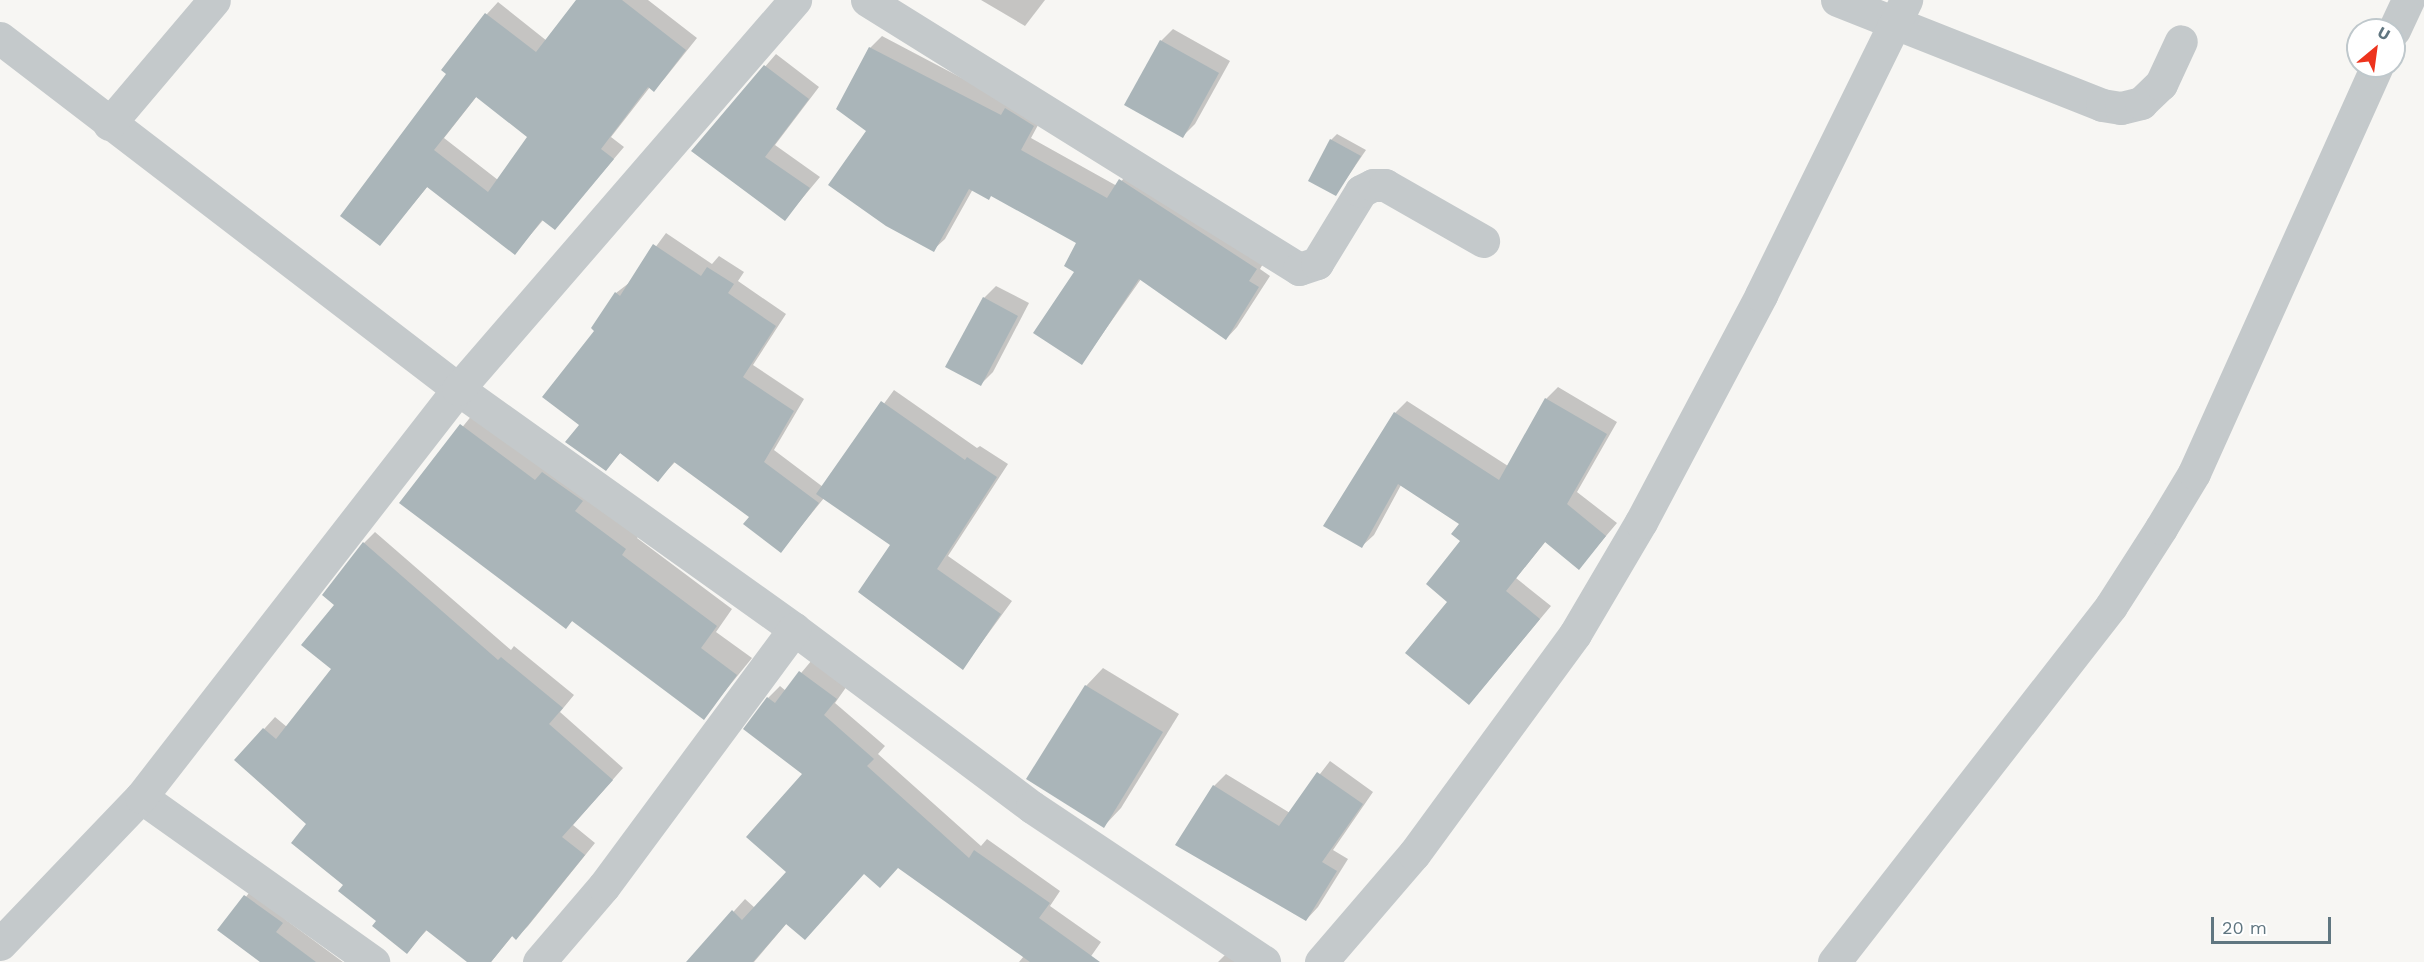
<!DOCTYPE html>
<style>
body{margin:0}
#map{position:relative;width:2424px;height:962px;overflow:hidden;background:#f7f6f3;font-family:"Work Sans",sans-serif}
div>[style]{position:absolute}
.shadow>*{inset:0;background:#0003}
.building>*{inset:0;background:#aab5b9}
.street>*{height:33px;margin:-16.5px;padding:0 16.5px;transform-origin:16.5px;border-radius:16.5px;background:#c4c9cb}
span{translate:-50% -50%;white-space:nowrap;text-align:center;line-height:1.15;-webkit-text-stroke:6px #fff;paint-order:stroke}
.north{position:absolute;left:2346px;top:18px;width:60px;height:60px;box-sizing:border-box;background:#fff;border:2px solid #bfc8cc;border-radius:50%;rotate:29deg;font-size:16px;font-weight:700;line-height:24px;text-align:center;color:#607680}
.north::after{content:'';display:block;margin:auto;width:21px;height:27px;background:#ed331d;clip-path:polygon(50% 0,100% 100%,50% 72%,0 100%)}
.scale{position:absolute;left:2211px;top:917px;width:120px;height:27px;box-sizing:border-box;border:3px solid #607680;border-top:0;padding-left:8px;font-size:18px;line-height:21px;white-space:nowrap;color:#607680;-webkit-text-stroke:4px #fff;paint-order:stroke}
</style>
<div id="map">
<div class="shadow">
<div style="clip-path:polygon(evenodd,578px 0,648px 0,697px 38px,665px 78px,654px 90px,650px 87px,611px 137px,624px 147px,555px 228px,544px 219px,515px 253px,428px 186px,380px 244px,449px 74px,443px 70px,487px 14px,498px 2px,547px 41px,578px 0,477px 96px,529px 136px,498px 180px,444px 138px,477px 96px)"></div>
<div style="clip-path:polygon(981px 0,1045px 0,1025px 26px)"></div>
<div style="clip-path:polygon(1173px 29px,1230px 61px,1195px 124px,1183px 136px,1161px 41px)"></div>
<div style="clip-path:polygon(882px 36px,1011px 104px,1044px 114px,1031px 138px,1117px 186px,1132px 169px,1267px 257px,1260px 269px,1270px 276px,1237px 327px,1226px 339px,1141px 279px,1082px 363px,1078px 243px,992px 195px,973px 189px,945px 239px,933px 250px,868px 131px,838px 109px,870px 48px)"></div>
<div style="clip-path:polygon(776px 54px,819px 87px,775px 145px,820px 177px,785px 219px,693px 151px)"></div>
<div style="clip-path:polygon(1337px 134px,1366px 150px,1336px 194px,1331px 140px)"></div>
<div style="clip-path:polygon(666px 233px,712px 264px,719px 256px,744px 272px,738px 281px,786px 314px,753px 365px,804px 399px,774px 450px,823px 487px,894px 390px,977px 448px,980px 446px,1008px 464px,948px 556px,1012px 601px,963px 668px,892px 545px,824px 498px,781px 551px,751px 516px,676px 461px,658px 480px,621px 452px,605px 469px,581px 424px,596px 330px,616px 293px,629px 283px)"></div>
<div style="clip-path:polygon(996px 286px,1029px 303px,993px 372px,981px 384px,984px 298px)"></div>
<div style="clip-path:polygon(1558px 387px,1617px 422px,1577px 492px,1617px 523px,1579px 568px,1546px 541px,1516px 578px,1551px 606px,1480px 691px,1461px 524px,1401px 485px,1374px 535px,1362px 546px,1395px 413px,1407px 401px,1508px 466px,1546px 399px)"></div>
<div style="clip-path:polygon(477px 409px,641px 533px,637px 538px,732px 609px,716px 632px,752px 658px,703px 718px,573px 620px,566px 627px,401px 503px)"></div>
<div style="clip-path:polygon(375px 532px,511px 650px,514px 646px,574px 695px,560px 712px,623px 768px,573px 825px,595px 843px,528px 926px,516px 938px,513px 935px,491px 962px,469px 962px,428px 929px,406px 952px,345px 885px,308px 824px,236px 760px,275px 717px,287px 727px,333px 669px,336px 604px,364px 543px)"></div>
<div style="clip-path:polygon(812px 660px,847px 686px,835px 703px,885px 746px,878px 754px,981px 846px,987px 839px,1060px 891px,1050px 906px,1101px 942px,1087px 962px,1019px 962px,1024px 956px,898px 867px,865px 873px,787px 923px,754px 962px,688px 962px,745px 899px,755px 908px,788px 871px,804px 773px,768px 698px,780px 686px,786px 691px)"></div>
<div style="clip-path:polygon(1103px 668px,1179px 714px,1121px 808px,1104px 826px,1028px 779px,1086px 686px)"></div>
<div style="clip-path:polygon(1330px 761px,1373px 792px,1333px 850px,1348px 859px,1318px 907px,1306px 920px,1214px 786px,1226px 774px,1290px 813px)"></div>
<div style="clip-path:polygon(256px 884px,286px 920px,343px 962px,261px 962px,220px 930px)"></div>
<div style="clip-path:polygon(1229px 951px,1249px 962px,1218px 962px)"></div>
</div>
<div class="building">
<div style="clip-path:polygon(evenodd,576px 0,622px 0,686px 50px,654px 92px,648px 87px,601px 149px,614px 159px,555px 230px,542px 220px,515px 255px,427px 187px,380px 246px,340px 216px,446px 74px,441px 70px,485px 13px,536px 52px,576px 0,476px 97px,527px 137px,488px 192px,434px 150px,476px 97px)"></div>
<div style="clip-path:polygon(1160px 40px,1219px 73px,1183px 138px,1124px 105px)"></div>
<div style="clip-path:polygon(869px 47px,1001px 115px,1005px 108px,1034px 126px,1021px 150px,1107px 198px,1119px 179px,1257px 269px,1249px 281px,1259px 287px,1226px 340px,1139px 279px,1082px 365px,1033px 333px,1074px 272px,1064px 266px,1076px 243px,991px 196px,989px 200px,969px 189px,934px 252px,886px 226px,828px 185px,866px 131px,836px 109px)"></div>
<div style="clip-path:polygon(764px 65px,809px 99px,765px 157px,810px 188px,785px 221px,691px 151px)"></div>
<div style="clip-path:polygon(1330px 139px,1361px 156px,1336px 196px,1308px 181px)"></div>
<div style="clip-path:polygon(653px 244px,701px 276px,707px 267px,734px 284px,728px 293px,776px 326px,743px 377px,794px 411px,764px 462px,819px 503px,781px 553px,743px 524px,749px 517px,674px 462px,658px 482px,620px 453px,606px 471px,565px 442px,579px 425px,542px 397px,594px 331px,591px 328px,615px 292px,620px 296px)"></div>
<div style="clip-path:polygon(983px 297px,1018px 316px,981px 386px,945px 367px)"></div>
<div style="clip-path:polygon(1545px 398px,1607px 434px,1567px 504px,1606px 536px,1579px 570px,1545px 542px,1506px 591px,1540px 619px,1469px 705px,1405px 653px,1447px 602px,1426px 584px,1460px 541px,1451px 534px,1459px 524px,1398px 484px,1362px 548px,1323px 526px,1394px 412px,1499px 480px)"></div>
<div style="clip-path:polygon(881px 401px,965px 460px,967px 457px,997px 477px,937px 569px,1001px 614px,963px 670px,858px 592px,890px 545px,816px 494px)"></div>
<div style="clip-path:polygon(460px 424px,535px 480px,542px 472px,583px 501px,575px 511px,626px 549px,622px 555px,717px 626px,701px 648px,737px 675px,704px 720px,572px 621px,566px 629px,399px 503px)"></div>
<div style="clip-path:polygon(363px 542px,498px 660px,501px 657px,563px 708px,549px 724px,613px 780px,562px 837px,585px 855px,516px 940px,512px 936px,491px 962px,467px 962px,426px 930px,407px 954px,372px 926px,376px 921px,338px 891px,343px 885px,291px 843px,306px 824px,234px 760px,263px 728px,276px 739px,331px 669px,301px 645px,334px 605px,322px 595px)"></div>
<div style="clip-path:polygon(799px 671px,837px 699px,824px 715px,874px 759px,867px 766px,969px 858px,974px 850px,1050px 903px,1039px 918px,1100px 962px,1030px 962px,898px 868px,880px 888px,864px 874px,805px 940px,786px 924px,753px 962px,686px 962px,732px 910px,742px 920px,786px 872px,746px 837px,802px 774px,743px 729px,767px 697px,775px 703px)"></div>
<div style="clip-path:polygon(1085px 685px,1163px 732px,1104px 828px,1026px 779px)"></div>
<div style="clip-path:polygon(1317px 772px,1363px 804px,1322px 862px,1337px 871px,1306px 921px,1175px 845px,1213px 785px,1279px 826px)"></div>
<div style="clip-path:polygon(244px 895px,283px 923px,276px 932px,316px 962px,260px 962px,217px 930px)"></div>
</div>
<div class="street">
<div style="left:867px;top:0;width:509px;rotate:31.91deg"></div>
<div style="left:1299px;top:269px;width:19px;rotate:-18deg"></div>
<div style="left:1317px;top:263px;width:84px;rotate:-58.6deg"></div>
<div style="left:1361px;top:191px;width:13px;rotate:-27deg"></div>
<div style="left:1373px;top:185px;width:12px"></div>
<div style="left:1385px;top:185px;width:113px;rotate:29.7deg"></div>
<div style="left:1837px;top:0;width:285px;rotate:21.6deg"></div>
<div style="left:2102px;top:105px;width:19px;rotate:9deg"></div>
<div style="left:2121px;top:108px;width:21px;rotate:-14deg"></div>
<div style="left:2141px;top:103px;width:28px;rotate:-44deg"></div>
<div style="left:2161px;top:84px;width:47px;rotate:-65.1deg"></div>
<div style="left:2394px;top:30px;width:33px;rotate:-65deg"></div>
<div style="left:0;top:38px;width:577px;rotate:37.47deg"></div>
<div style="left:458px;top:389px;width:413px;rotate:35.5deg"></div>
<div style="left:794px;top:629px;width:297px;rotate:36.8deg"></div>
<div style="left:1032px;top:807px;width:279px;rotate:33.7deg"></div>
<div style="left:109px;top:124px;width:162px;rotate:-49.7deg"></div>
<div style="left:141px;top:797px;width:285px;rotate:35.4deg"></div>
<div style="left:0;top:944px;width:204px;rotate:-46.2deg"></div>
<div style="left:141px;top:797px;width:517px;rotate:-52.15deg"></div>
<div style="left:458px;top:389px;width:515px;rotate:-49.1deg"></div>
<div style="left:539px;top:962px;width:100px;rotate:-49.5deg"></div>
<div style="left:604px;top:886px;width:320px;rotate:-53.5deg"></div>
<div style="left:1321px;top:962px;width:143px;rotate:-49.3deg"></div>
<div style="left:1414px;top:854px;width:273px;rotate:-53.8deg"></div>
<div style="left:1575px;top:634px;width:130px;rotate:-59.5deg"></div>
<div style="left:1641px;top:522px;width:257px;rotate:-62.1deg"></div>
<div style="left:1761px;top:295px;width:329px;rotate:-63.8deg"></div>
<div style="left:1834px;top:962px;width:451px;rotate:-52.1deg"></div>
<div style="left:2111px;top:606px;width:93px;rotate:-57.3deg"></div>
<div style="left:2161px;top:528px;width:64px;rotate:-59deg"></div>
<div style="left:2194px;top:473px;width:446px;rotate:-65.8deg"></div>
</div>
<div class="north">U</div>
<div class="scale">20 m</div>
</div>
